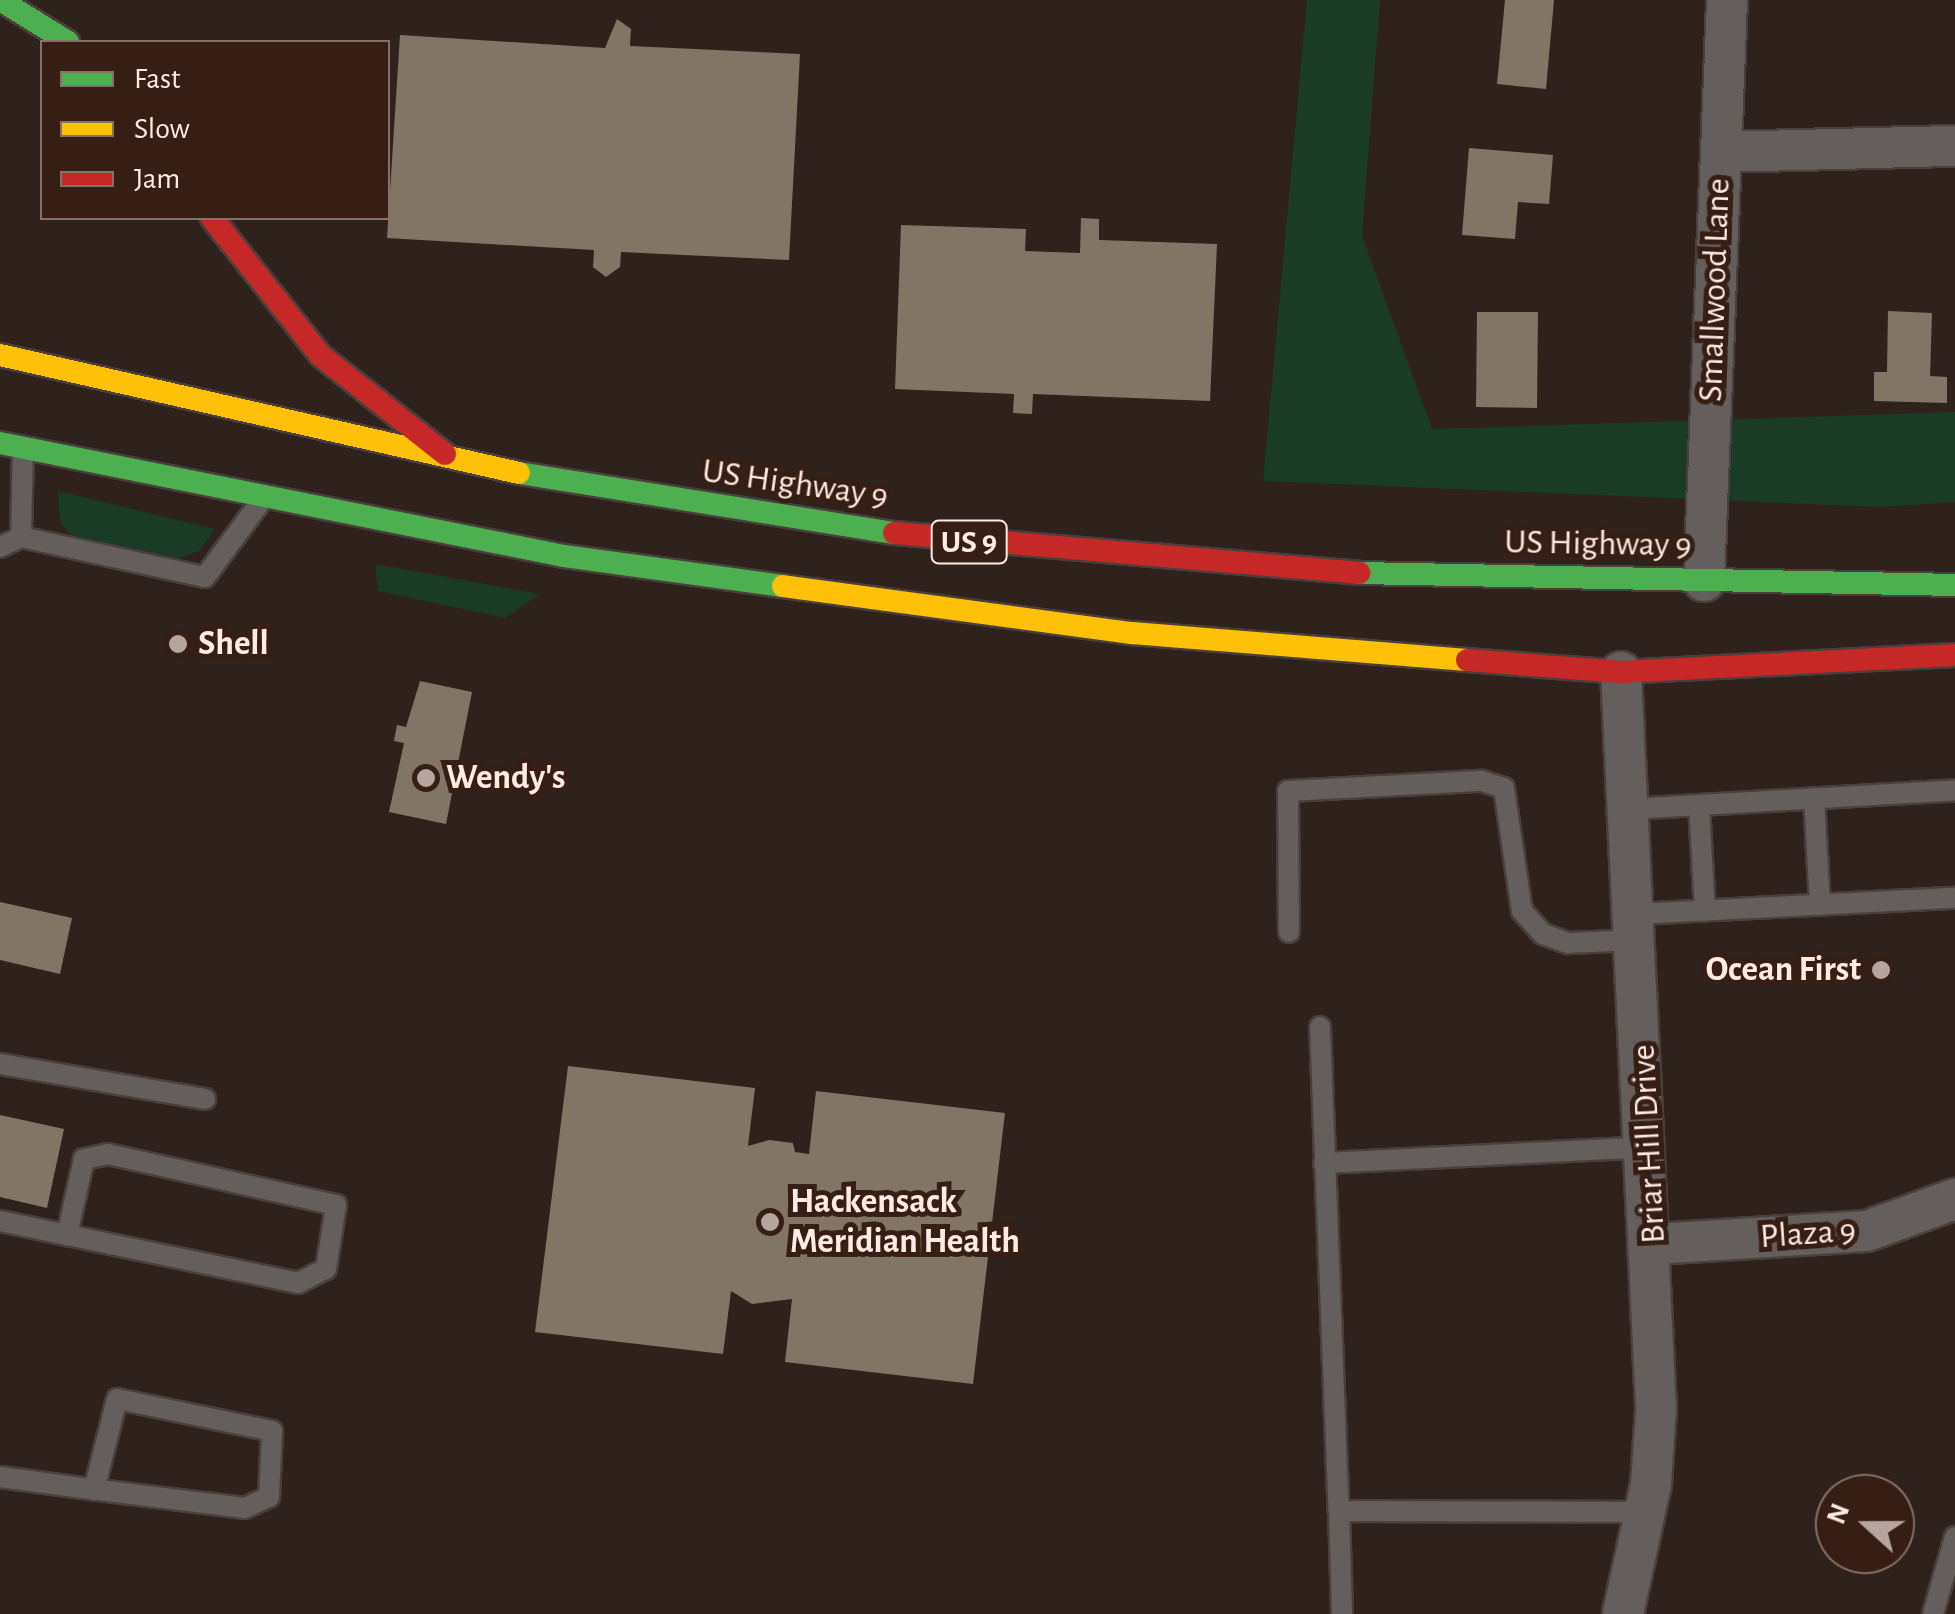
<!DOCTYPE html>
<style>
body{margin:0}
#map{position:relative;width:1955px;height:1614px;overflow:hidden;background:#2f221c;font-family:"Alegreya Sans",sans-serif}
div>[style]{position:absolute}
.green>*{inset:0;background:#1a3b26}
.building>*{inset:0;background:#837565}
.roads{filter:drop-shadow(2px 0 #4a3f3a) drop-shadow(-2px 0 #4a3f3a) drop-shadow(0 2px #4a3f3a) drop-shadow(0 -2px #4a3f3a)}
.lane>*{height:20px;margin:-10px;padding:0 10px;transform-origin:10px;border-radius:10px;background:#645e5d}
.street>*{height:40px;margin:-20px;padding:0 20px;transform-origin:20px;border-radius:20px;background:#645e5d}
.fast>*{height:22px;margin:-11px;padding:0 11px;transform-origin:11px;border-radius:11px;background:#4caf50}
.slow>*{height:22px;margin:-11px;padding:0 11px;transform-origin:11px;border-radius:11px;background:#ffc107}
.jam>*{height:22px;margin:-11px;padding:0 11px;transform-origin:11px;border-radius:11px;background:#c62828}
.dots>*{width:28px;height:28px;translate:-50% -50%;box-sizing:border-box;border:5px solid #371e14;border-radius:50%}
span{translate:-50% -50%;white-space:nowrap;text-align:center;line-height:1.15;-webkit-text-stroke:10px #371e14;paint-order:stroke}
.shield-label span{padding:2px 8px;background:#371e14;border:2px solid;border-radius:8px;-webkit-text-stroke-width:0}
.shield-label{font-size:32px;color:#fdebe4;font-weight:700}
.street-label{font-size:35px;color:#fdebe4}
.poi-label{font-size:35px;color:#fdebe4;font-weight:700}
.left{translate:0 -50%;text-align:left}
.right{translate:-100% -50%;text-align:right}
.legend{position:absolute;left:40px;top:40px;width:350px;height:180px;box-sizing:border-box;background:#371e14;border:2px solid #867067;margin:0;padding:12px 18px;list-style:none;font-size:30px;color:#fdebe4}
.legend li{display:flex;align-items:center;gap:20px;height:50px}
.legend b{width:50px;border:2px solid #867067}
.north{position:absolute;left:1815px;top:1474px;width:100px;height:100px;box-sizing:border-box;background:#371e14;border:2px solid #867067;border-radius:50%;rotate:291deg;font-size:28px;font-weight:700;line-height:40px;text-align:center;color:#fdebe4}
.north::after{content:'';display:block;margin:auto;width:35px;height:45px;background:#b5a59e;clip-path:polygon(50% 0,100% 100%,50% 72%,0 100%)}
</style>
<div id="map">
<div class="green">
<div style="clip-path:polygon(1307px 0,1380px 0,1362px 235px,1432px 429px,1955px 412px,1955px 502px,1880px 507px,1263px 481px)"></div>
<div style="clip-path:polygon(58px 491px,215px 529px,199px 551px,174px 560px,71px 535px,60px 522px)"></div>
<div style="clip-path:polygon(375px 564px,540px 594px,505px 618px,378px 591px)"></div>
</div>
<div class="building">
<div style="clip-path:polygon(1505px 0,1554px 0,1546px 89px,1497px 84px)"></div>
<div style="clip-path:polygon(617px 19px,631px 29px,630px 46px,800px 54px,789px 260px,621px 252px,620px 267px,606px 277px,593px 267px,594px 250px,387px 238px,400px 35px,605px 48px)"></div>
<div style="clip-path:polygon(1469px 148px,1553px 155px,1549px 204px,1518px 202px,1515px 239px,1462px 235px)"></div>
<div style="clip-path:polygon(1081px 218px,1099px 219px,1099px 240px,1217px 244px,1210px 401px,1033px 394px,1032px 414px,1013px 413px,1014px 394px,895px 389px,901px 225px,1026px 229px,1025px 251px,1080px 253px)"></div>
<div style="clip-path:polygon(1888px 311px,1932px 313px,1930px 376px,1947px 377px,1947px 403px,1874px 401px,1874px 372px,1887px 372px)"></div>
<div style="clip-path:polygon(1477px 312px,1538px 312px,1537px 408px,1476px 407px)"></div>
<div style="clip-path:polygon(420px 681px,472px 692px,446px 824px,389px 812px,404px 743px,394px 741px,397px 725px,406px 727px)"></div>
<div style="clip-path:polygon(0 902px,72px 918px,60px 974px,0 960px)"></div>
<div style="clip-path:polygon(568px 1066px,755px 1088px,748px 1146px,769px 1140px,793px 1143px,795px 1152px,809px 1154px,816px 1091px,1005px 1113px,973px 1384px,785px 1362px,792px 1299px,752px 1304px,731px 1291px,723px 1354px,535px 1332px)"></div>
<div style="clip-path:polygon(0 1115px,64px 1129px,47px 1208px,0 1197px)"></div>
</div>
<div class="roads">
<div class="lane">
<div style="left:21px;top:537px;width:88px;rotate:-88.7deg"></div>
<div style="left:0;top:547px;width:23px;rotate:-25deg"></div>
<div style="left:21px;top:537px;width:188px;rotate:12.3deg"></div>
<div style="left:205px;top:577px;width:96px;rotate:-53.5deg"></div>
<div style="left:1814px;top:798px;width:107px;rotate:86.8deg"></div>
<div style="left:1699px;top:805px;width:106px;rotate:86.8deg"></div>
<div style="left:1630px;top:809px;width:326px;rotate:-3.3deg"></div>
<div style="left:1636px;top:914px;width:319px;rotate:-2.9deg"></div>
<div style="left:1289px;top:932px;width:141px;rotate:-90.4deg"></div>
<div style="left:1288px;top:791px;width:194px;rotate:-3deg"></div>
<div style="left:1482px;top:781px;width:23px;rotate:18deg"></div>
<div style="left:1504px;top:788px;width:124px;rotate:81.7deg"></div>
<div style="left:1522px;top:911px;width:31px;rotate:48deg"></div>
<div style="left:1543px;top:934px;width:27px;rotate:20deg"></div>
<div style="left:1568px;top:943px;width:69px;rotate:-2.5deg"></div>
<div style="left:1320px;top:1027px;width:484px;rotate:87.8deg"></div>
<div style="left:1339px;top:1511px;width:307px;rotate:0.2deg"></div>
<div style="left:0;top:1064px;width:208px;rotate:9.7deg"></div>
<div style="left:1324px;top:1163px;width:323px;rotate:-2.8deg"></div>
<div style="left:0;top:1221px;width:68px;rotate:11.8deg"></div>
<div style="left:67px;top:1235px;width:236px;rotate:11.7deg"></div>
<div style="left:298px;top:1283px;width:31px;rotate:-27deg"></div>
<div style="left:326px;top:1269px;width:65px;rotate:-81.1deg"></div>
<div style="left:336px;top:1205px;width:234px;rotate:-167.4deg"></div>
<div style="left:108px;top:1154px;width:25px;rotate:168deg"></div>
<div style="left:84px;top:1159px;width:78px;rotate:102.6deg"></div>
<div style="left:0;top:1477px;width:83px;rotate:7.6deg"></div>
<div style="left:82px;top:1488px;width:164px;rotate:7deg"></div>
<div style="left:245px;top:1508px;width:26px;rotate:-25deg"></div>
<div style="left:269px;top:1497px;width:66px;rotate:-87.4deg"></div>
<div style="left:272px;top:1431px;width:158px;rotate:-168.3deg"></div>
<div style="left:117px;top:1399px;width:94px;rotate:104.2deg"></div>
<div style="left:1339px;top:1511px;width:103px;rotate:88.3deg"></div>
<div style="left:1933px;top:1614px;width:80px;rotate:-74.1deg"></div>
</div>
<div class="street">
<div style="left:1721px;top:152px;width:234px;rotate:-1.5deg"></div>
<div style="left:1704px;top:581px;width:581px;rotate:-87.73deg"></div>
<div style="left:1621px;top:672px;width:738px;rotate:87.28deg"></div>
<div style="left:1656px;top:1409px;width:75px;rotate:93.8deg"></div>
<div style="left:1651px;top:1484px;width:133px;rotate:102.2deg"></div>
<div style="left:1655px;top:1244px;width:212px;rotate:-3.5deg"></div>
<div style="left:1867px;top:1231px;width:94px;rotate:-20deg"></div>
</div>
<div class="fast">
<div style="left:0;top:0;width:80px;rotate:31.7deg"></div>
<div style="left:0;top:443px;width:575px;rotate:11.33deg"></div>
<div style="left:564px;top:556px;width:221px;rotate:7.8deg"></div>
<div style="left:519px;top:473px;width:380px;rotate:9.1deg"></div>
<div style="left:1359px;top:573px;width:596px;rotate:1.15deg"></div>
</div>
<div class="slow">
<div style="left:0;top:355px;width:532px;rotate:12.81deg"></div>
<div style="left:783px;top:586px;width:352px;rotate:7.7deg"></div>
<div style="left:1132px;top:633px;width:336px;rotate:4.6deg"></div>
</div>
<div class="jam">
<div style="left:212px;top:218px;width:176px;rotate:51.7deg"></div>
<div style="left:321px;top:356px;width:158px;rotate:38.3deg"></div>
<div style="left:894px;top:533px;width:467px;rotate:4.9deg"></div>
<div style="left:1467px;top:660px;width:154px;rotate:4.5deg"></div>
<div style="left:1621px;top:672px;width:334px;rotate:-2.9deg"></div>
</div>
</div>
<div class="dots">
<div style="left:178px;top:644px;background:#b5a59e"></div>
<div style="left:426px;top:778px;background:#b5a59e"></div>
<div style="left:1881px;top:970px;background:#b5a59e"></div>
<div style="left:770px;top:1222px;background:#b5a59e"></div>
</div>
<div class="shield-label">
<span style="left:969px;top:542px">US 9</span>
</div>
<div class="street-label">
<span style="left:1715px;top:290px;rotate:-88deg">Smallwood Lane</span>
<span style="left:795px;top:484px;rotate:8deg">US Highway 9</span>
<span style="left:1598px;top:544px;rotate:1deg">US Highway 9</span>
<span style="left:1649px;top:1144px;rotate:-93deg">Briar Hill Drive</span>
<span style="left:1808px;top:1234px;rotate:-4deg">Plaza 9</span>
</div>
<div class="poi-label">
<span class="left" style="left:198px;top:644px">Shell</span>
<span class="left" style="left:446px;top:778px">Wendy's</span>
<span class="right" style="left:1861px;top:970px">Ocean First</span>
<span class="left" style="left:790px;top:1222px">Hackensack<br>Meridian Health</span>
</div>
<ul class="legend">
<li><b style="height:12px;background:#4caf50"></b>Fast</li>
<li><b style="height:12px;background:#ffc107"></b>Slow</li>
<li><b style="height:12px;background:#c62828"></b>Jam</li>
</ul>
<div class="north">N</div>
</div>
